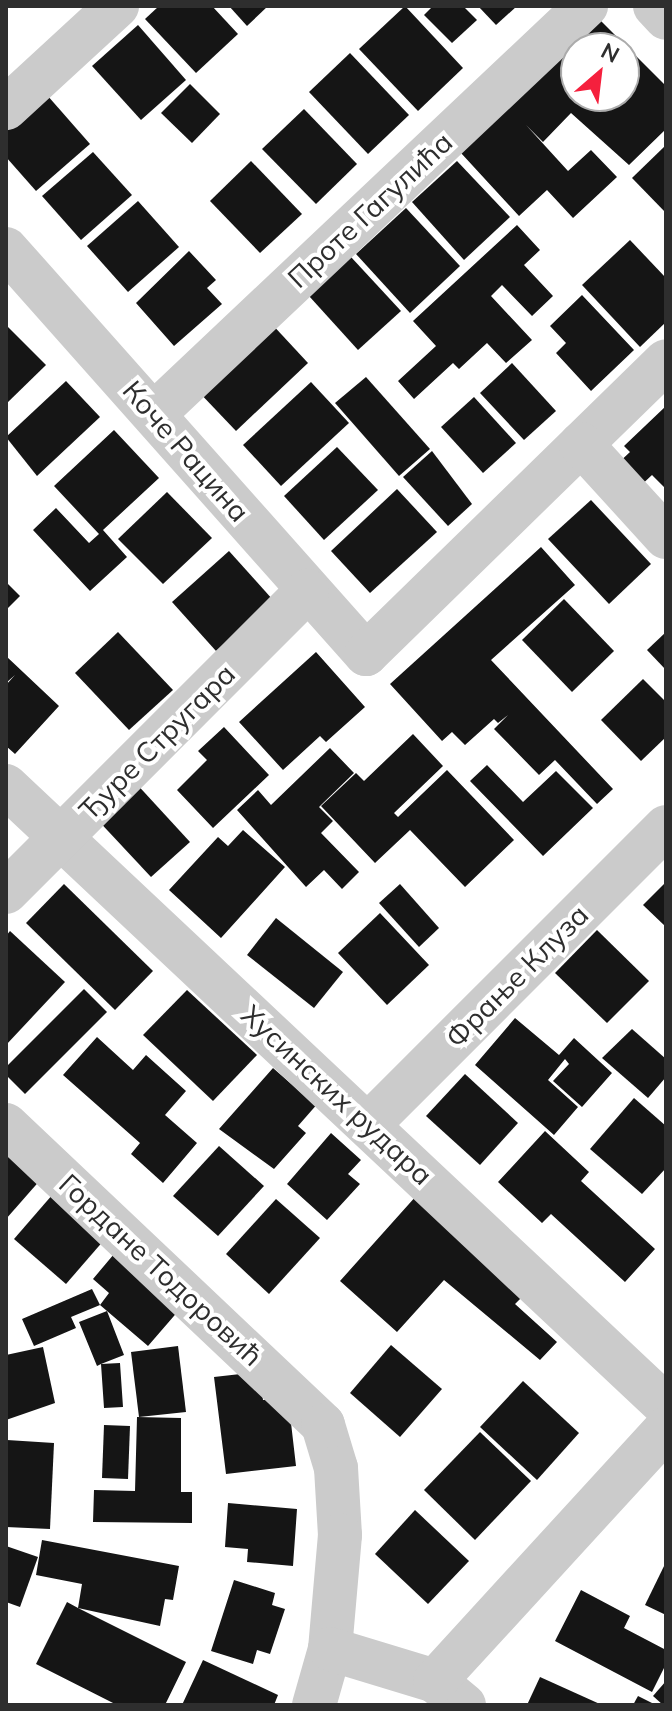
<!DOCTYPE html>
<meta charset="utf-8">
<style>
body{margin:0}
#map{position:relative;width:672px;height:1711px;overflow:hidden;background:#fff;font-family:Mulish,sans-serif}
div>[style]{position:absolute}
.building>*{inset:0;background:#151515}
.street>*{height:44px;margin:-22px;padding:0 22px;transform-origin:22px;border-radius:22px;background:#cbcbcb}
span{translate:-50% -50%;white-space:nowrap;text-align:center;line-height:1.15;-webkit-text-stroke:8px #fff;paint-order:stroke}
.street-label{font-size:28px;color:#2e2e2e}
.frame{position:absolute;inset:0;border:8px solid #2e2e2e;pointer-events:none}
.north{position:absolute;left:560px;top:32px;width:80px;height:80px;box-sizing:border-box;background:#fff;border:2px solid #ababab;border-radius:50%;rotate:28deg;font-size:22px;font-weight:700;line-height:32px;text-align:center;color:#2e2e2e}
.north::after{content:'';display:block;margin:auto;width:28px;height:36px;background:#f5203d;clip-path:polygon(50% 0,100% 100%,50% 72%,0 100%)}
</style>
<div id="map">
<div class="building">
<div style="clip-path:polygon(159px 6px,212px 6px,238px 34px,196px 73px,145px 19px)"></div>
<div style="clip-path:polygon(229px 6px,268px 6px,247px 26px)"></div>
<div style="clip-path:polygon(405px 6px,463px 68px,418px 111px,359px 49px)"></div>
<div style="clip-path:polygon(433px 6px,463px 6px,477px 20px,452px 43px,424px 15px)"></div>
<div style="clip-path:polygon(478px 6px,517px 6px,496px 25px)"></div>
<div style="clip-path:polygon(evenodd,597px 17px,666px 86px,666px 129px,629px 165px,571px 113px,543px 142px,526px 125px,568px 171px,591px 150px,617px 177px,573px 218px,547px 190px,519px 216px,461px 153px,597px 17px,576px 48px,624px 48px,624px 96px,576px 96px,576px 48px)"></div>
<div style="clip-path:polygon(138px 25px,186px 80px,141px 120px,92px 66px)"></div>
<div style="clip-path:polygon(350px 53px,409px 115px,368px 154px,309px 92px)"></div>
<div style="clip-path:polygon(190px 84px,220px 114px,192px 143px,161px 113px)"></div>
<div style="clip-path:polygon(47px 95px,90px 144px,36px 191px,6px 157px,6px 132px)"></div>
<div style="clip-path:polygon(304px 109px,357px 164px,316px 204px,262px 149px)"></div>
<div style="clip-path:polygon(666px 145px,666px 213px,632px 178px)"></div>
<div style="clip-path:polygon(93px 152px,132px 195px,81px 240px,42px 196px)"></div>
<div style="clip-path:polygon(251px 161px,302px 214px,260px 253px,210px 201px)"></div>
<div style="clip-path:polygon(457px 161px,510px 217px,464px 260px,412px 202px)"></div>
<div style="clip-path:polygon(138px 201px,179px 247px,128px 292px,87px 246px)"></div>
<div style="clip-path:polygon(406px 208px,460px 266px,410px 313px,356px 254px)"></div>
<div style="clip-path:polygon(517px 225px,540px 250px,524px 265px,553px 296px,532px 316px,502px 285px,491px 296px,532px 340px,506px 363px,487px 343px,459px 369px,453px 363px,414px 399px,398px 381px,436px 346px,413px 321px)"></div>
<div style="clip-path:polygon(630px 240px,666px 278px,666px 322px,640px 347px,582px 285px)"></div>
<div style="clip-path:polygon(189px 251px,216px 280px,207px 288px,222px 304px,174px 346px,136px 303px)"></div>
<div style="clip-path:polygon(351px 257px,401px 311px,358px 350px,309px 296px)"></div>
<div style="clip-path:polygon(582px 295px,634px 350px,591px 391px,556px 353px,566px 343px,550px 326px)"></div>
<div style="clip-path:polygon(269px 321px,308px 363px,236px 431px,196px 389px)"></div>
<div style="clip-path:polygon(6px 325px,46px 365px,6px 404px)"></div>
<div style="clip-path:polygon(512px 363px,556px 411px,524px 440px,480px 393px)"></div>
<div style="clip-path:polygon(366px 377px,430px 449px,399px 476px,335px 403px)"></div>
<div style="clip-path:polygon(66px 381px,100px 417px,37px 476px,6px 437px)"></div>
<div style="clip-path:polygon(311px 382px,349px 423px,281px 486px,243px 445px)"></div>
<div style="clip-path:polygon(474px 397px,516px 443px,483px 473px,441px 427px)"></div>
<div style="clip-path:polygon(666px 406px,666px 489px,652px 475px,636px 490px,614px 467px,630px 452px,624px 446px)"></div>
<div style="clip-path:polygon(114px 430px,159px 478px,103px 530px,127px 557px,90px 591px,33px 530px,56px 508px,89px 543px,99px 534px,54px 486px)"></div>
<div style="clip-path:polygon(337px 447px,378px 490px,324px 540px,284px 496px)"></div>
<div style="clip-path:polygon(432px 451px,472px 504px,448px 526px,403px 477px)"></div>
<div style="clip-path:polygon(397px 489px,437px 532px,370px 593px,331px 551px)"></div>
<div style="clip-path:polygon(167px 492px,212px 538px,163px 584px,118px 539px)"></div>
<div style="clip-path:polygon(591px 500px,651px 564px,609px 604px,548px 539px)"></div>
<div style="clip-path:polygon(541px 547px,575px 585px,491px 660px,613px 789px,597px 804px,555px 760px,539px 775px,494px 729px,508px 715px,498px 723px,494px 719px,465px 745px,452px 732px,442px 741px,390px 684px)"></div>
<div style="clip-path:polygon(229px 551px,273px 600px,216px 651px,172px 602px)"></div>
<div style="clip-path:polygon(6px 582px,20px 596px,6px 610px)"></div>
<div style="clip-path:polygon(564px 599px,614px 651px,572px 692px,522px 640px)"></div>
<div style="clip-path:polygon(118px 632px,173px 690px,129px 730px,75px 673px)"></div>
<div style="clip-path:polygon(666px 632px,666px 670px,647px 650px)"></div>
<div style="clip-path:polygon(316px 652px,365px 707px,326px 742px,320px 736px,283px 770px,239px 722px)"></div>
<div style="clip-path:polygon(6px 656px,59px 706px,15px 754px,6px 746px,6px 685px,15px 675px,6px 683px)"></div>
<div style="clip-path:polygon(643px 679px,666px 702px,666px 737px,641px 761px,601px 720px)"></div>
<div style="clip-path:polygon(224px 727px,269px 775px,213px 828px,177px 790px,207px 760px,198px 751px)"></div>
<div style="clip-path:polygon(413px 734px,443px 766px,394px 813px,398px 817px,447px 770px,514px 840px,465px 887px,410px 830px,375px 863px,321px 806px,356px 773px,364px 781px)"></div>
<div style="clip-path:polygon(330px 748px,354px 773px,319px 807px,333px 821px,321px 833px,359px 872px,342px 889px,324px 870px,306px 887px,237px 810px,258px 790px,271px 805px)"></div>
<div style="clip-path:polygon(487px 765px,523px 802px,556px 771px,593px 808px,543px 856px,470px 781px)"></div>
<div style="clip-path:polygon(133px 780px,190px 842px,151px 877px,94px 816px)"></div>
<div style="clip-path:polygon(243px 830px,285px 867px,221px 938px,169px 890px,218px 837px,228px 846px)"></div>
<div style="clip-path:polygon(666px 882px,666px 927px,643px 905px)"></div>
<div style="clip-path:polygon(64px 884px,153px 971px,115px 1010px,26px 923px)"></div>
<div style="clip-path:polygon(400px 884px,439px 928px,419px 947px,379px 903px)"></div>
<div style="clip-path:polygon(380px 913px,429px 965px,387px 1005px,338px 953px)"></div>
<div style="clip-path:polygon(276px 918px,343px 972px,314px 1008px,247px 955px)"></div>
<div style="clip-path:polygon(597px 930px,649px 981px,607px 1023px,555px 973px)"></div>
<div style="clip-path:polygon(10px 931px,65px 982px,6px 1045px,6px 936px)"></div>
<div style="clip-path:polygon(84px 989px,107px 1012px,25px 1094px,6px 1075px,6px 1067px)"></div>
<div style="clip-path:polygon(187px 990px,257px 1055px,213px 1101px,143px 1035px)"></div>
<div style="clip-path:polygon(515px 1018px,559px 1055px,574px 1038px,612px 1073px,582px 1107px,553px 1081px,569px 1064px,565px 1059px,548px 1080px,578px 1107px,554px 1135px,475px 1065px)"></div>
<div style="clip-path:polygon(632px 1029px,666px 1059px,666px 1077px,648px 1098px,602px 1058px)"></div>
<div style="clip-path:polygon(97px 1037px,133px 1070px,146px 1055px,186px 1091px,165px 1115px,197px 1143px,163px 1183px,131px 1154px,140px 1143px,63px 1075px)"></div>
<div style="clip-path:polygon(273px 1068px,305px 1096px,319px 1102px,298px 1126px,306px 1133px,274px 1169px,219px 1129px)"></div>
<div style="clip-path:polygon(465px 1074px,518px 1123px,480px 1165px,426px 1116px)"></div>
<div style="clip-path:polygon(634px 1098px,666px 1126px,666px 1168px,642px 1194px,590px 1149px)"></div>
<div style="clip-path:polygon(545px 1131px,589px 1172px,581px 1181px,655px 1249px,625px 1282px,551px 1214px,542px 1223px,498px 1182px)"></div>
<div style="clip-path:polygon(331px 1133px,361px 1160px,348px 1174px,360px 1184px,327px 1220px,287px 1184px)"></div>
<div style="clip-path:polygon(6px 1146px,42px 1178px,6px 1219px)"></div>
<div style="clip-path:polygon(219px 1146px,264px 1186px,218px 1236px,173px 1196px)"></div>
<div style="clip-path:polygon(53px 1194px,105px 1239px,66px 1284px,14px 1239px)"></div>
<div style="clip-path:polygon(417px 1195px,526px 1293px,515px 1304px,557px 1342px,540px 1360px,444px 1280px,397px 1332px,340px 1281px)"></div>
<div style="clip-path:polygon(276px 1199px,320px 1238px,269px 1294px,226px 1254px)"></div>
<div style="clip-path:polygon(114px 1254px,180px 1309px,148px 1346px,100px 1305px,71px 1317px,76px 1328px,34px 1346px,22px 1319px,92px 1289px,100px 1305px,109px 1293px,93px 1279px)"></div>
<div style="clip-path:polygon(107px 1311px,124px 1355px,101px 1364px,120px 1363px,123px 1407px,104px 1408px,101px 1364px,97px 1366px,79px 1322px)"></div>
<div style="clip-path:polygon(391px 1345px,442px 1389px,400px 1437px,350px 1393px)"></div>
<div style="clip-path:polygon(178px 1346px,186px 1412px,139px 1417px,131px 1352px)"></div>
<div style="clip-path:polygon(43px 1347px,55px 1403px,6px 1420px,6px 1355px)"></div>
<div style="clip-path:polygon(259px 1372px,263px 1400px,288px 1397px,296px 1466px,226px 1474px,214px 1377px)"></div>
<div style="clip-path:polygon(523px 1381px,579px 1433px,537px 1480px,480px 1427px)"></div>
<div style="clip-path:polygon(137px 1417px,181px 1418px,181px 1492px,192px 1492px,192px 1523px,93px 1522px,94px 1490px,135px 1491px)"></div>
<div style="clip-path:polygon(104px 1425px,130px 1426px,128px 1479px,102px 1478px)"></div>
<div style="clip-path:polygon(480px 1432px,531px 1481px,475px 1540px,424px 1490px)"></div>
<div style="clip-path:polygon(7px 1440px,54px 1443px,50px 1529px,6px 1527px)"></div>
<div style="clip-path:polygon(228px 1503px,297px 1509px,293px 1566px,247px 1562px,248px 1549px,225px 1547px)"></div>
<div style="clip-path:polygon(415px 1510px,469px 1561px,428px 1604px,375px 1554px)"></div>
<div style="clip-path:polygon(42px 1540px,179px 1566px,173px 1600px,165px 1599px,160px 1626px,78px 1608px,186px 1662px,165px 1705px,117px 1705px,36px 1664px,67px 1602px,78px 1608px,82px 1584px,36px 1575px)"></div>
<div style="clip-path:polygon(6px 1546px,38px 1557px,20px 1607px,6px 1602px)"></div>
<div style="clip-path:polygon(666px 1562px,666px 1615px,645px 1605px)"></div>
<div style="clip-path:polygon(234px 1580px,275px 1593px,272px 1605px,285px 1609px,270px 1654px,257px 1650px,253px 1664px,211px 1651px)"></div>
<div style="clip-path:polygon(581px 1590px,630px 1616px,624px 1628px,666px 1650px,666px 1664px,652px 1692px,555px 1641px)"></div>
<div style="clip-path:polygon(203px 1660px,278px 1695px,274px 1705px,182px 1705px)"></div>
<div style="clip-path:polygon(540px 1677px,602px 1705px,527px 1705px)"></div>
<div style="clip-path:polygon(666px 1681px,666px 1705px,663px 1705px,653px 1696px)"></div>
<div style="clip-path:polygon(638px 1696px,656px 1705px,633px 1705px)"></div>
</div>
<div class="street">
<div style="left:655px;top:6px;width:16px;rotate:47deg"></div>
<div style="left:6px;top:108px;width:151px;rotate:-42.6deg"></div>
<div style="left:6px;top:249px;width:542px;rotate:48.37deg"></div>
<div style="left:366px;top:654px;width:419px;rotate:-44.3deg"></div>
<div style="left:155px;top:413px;width:593px;rotate:-43.36deg"></div>
<div style="left:581px;top:444px;width:126px;rotate:47.6deg"></div>
<div style="left:6px;top:786px;width:906px;rotate:43.21deg"></div>
<div style="left:6px;top:892px;width:426px;rotate:-45deg"></div>
<div style="left:369px;top:1124px;width:420px;rotate:-45deg"></div>
<div style="left:6px;top:1125px;width:436px;rotate:43.4deg"></div>
<div style="left:323px;top:1425px;width:45px;rotate:73.2deg"></div>
<div style="left:336px;top:1468px;width:67px;rotate:86.6deg"></div>
<div style="left:340px;top:1535px;width:114px;rotate:95deg"></div>
<div style="left:330px;top:1649px;width:58px;rotate:105.9deg"></div>
<div style="left:330px;top:1649px;width:110px;rotate:16.9deg"></div>
<div style="left:435px;top:1681px;width:38px;rotate:40deg"></div>
<div style="left:435px;top:1681px;width:342px;rotate:-47.5deg"></div>
</div>
<div class="street-label">
<span style="left:370px;top:210px;rotate:-43deg">Проте Гагулића</span>
<span style="left:186px;top:451px;rotate:49deg">Коче Рацина</span>
<span style="left:157px;top:742px;rotate:-45deg">Ђуре Стругара</span>
<span style="left:517px;top:976px;rotate:-45deg">Фрање Клуза</span>
<span style="left:337px;top:1095px;rotate:43deg">Хусинских рудара</span>
<span style="left:161px;top:1270px;rotate:43deg">Гордане Тодоровић</span>
</div>
<div class="frame"></div>
<div class="north">N</div>
</div>
